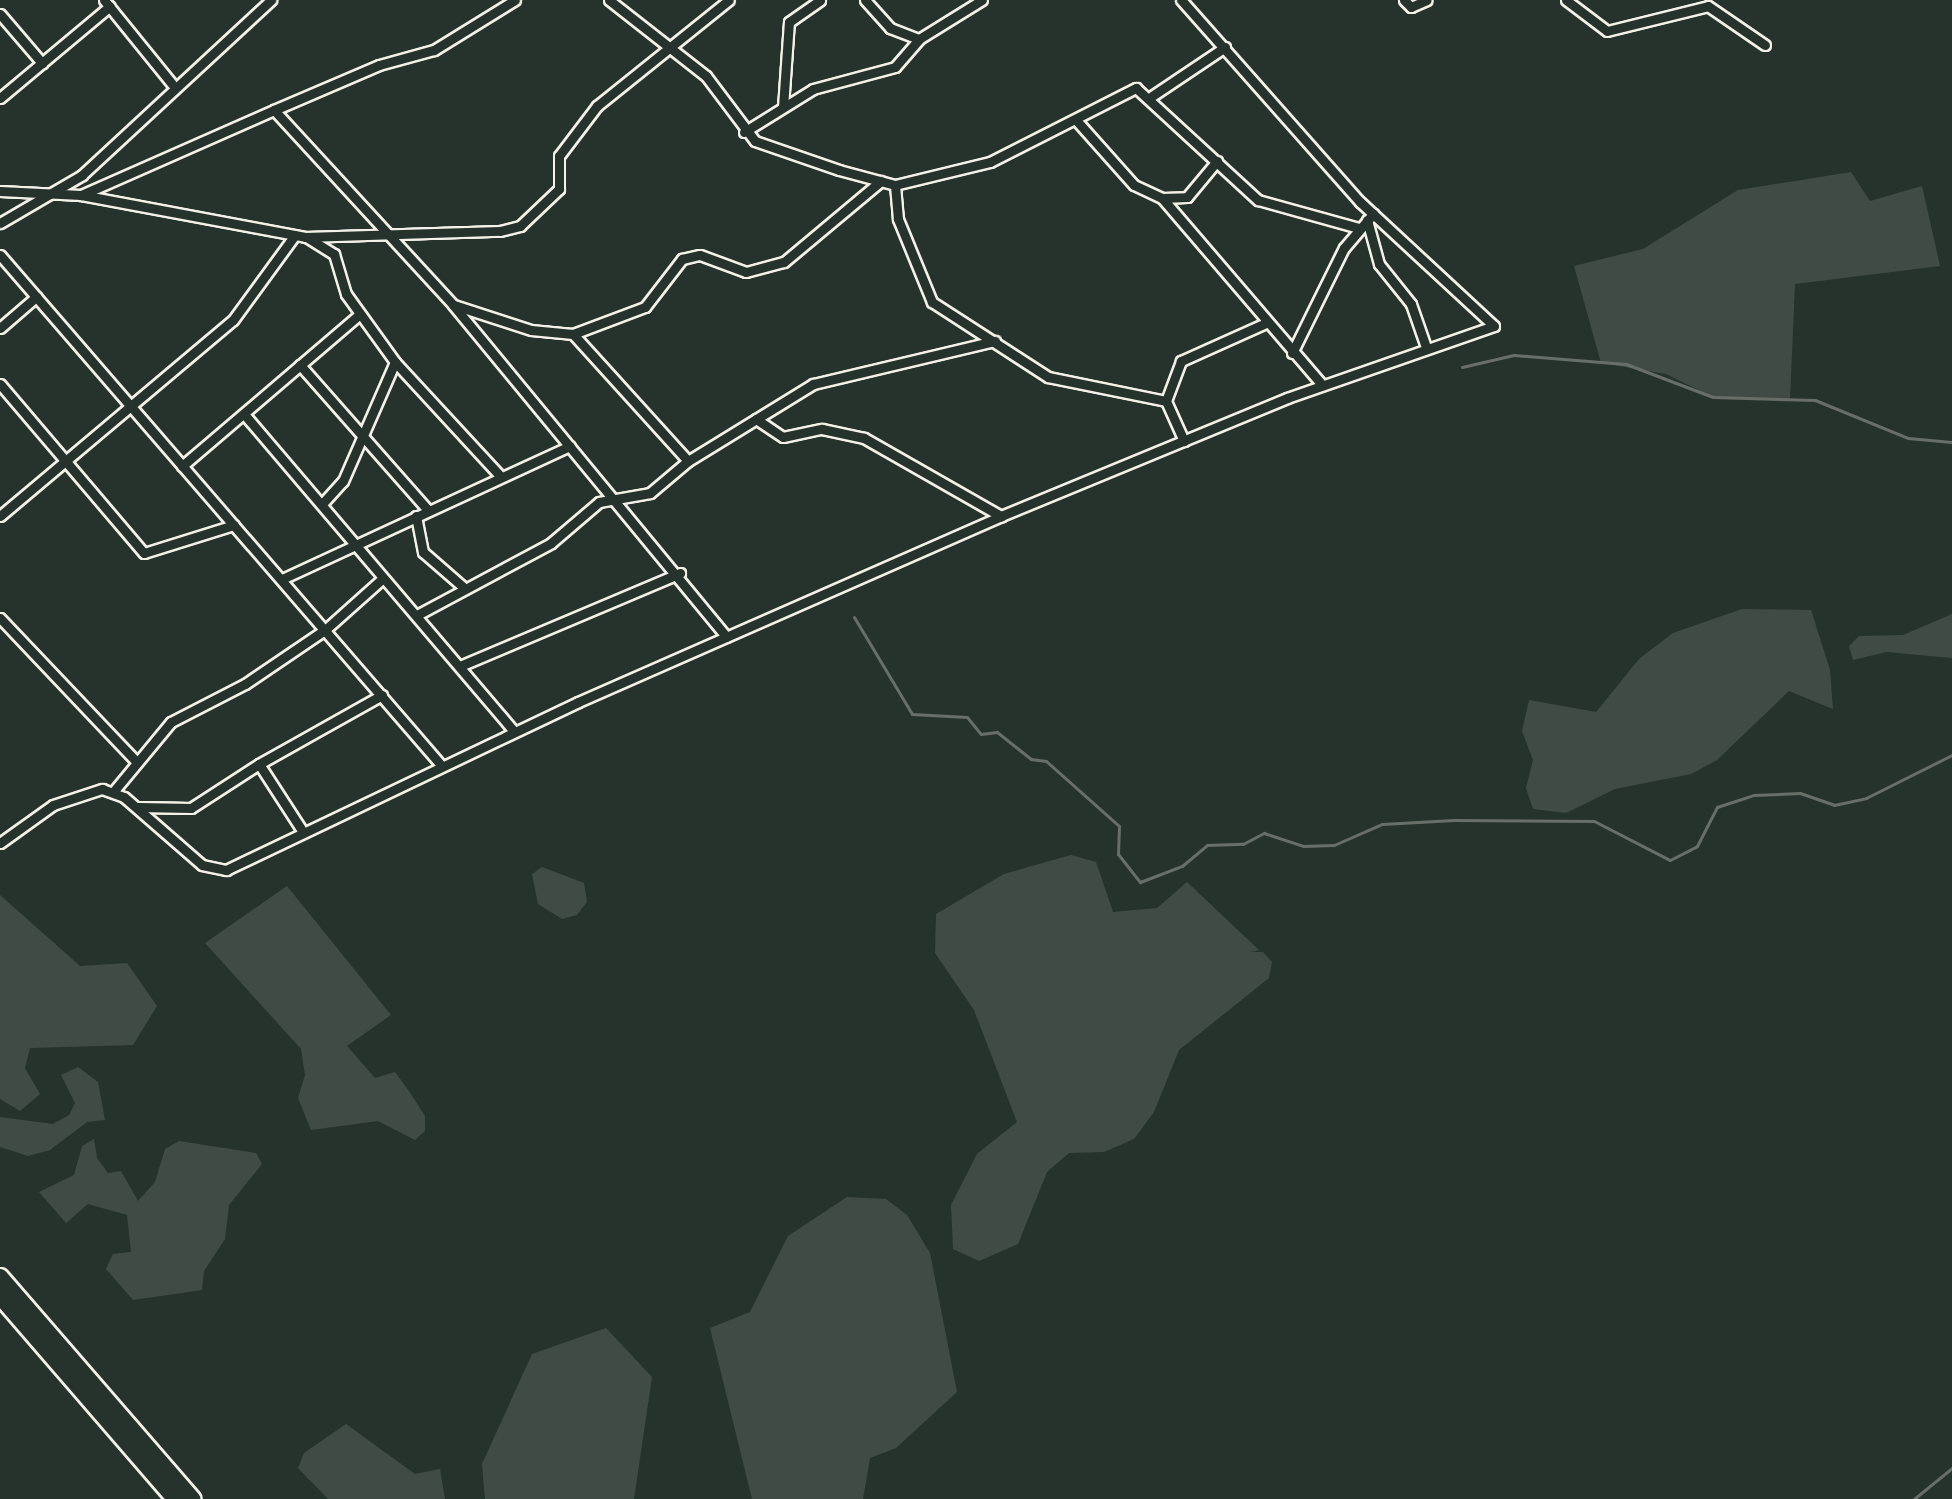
<!DOCTYPE html>
<style>
body{margin:0}
#map{position:relative;width:1952px;height:1499px;overflow:hidden;background:#26332d;font-family:Mynerve,sans-serif}
div>[style]{position:absolute}
.green>*{inset:0;background:#414b45}
.stream>*{height:3px;margin:-1.5px;padding:0 1.5px;transform-origin:1.5px;border-radius:1.5px;background:#676f68}
.roads{filter:drop-shadow(2px 0 #f4f1e8) drop-shadow(-2px 0 #f4f1e8) drop-shadow(0 2px #f4f1e8) drop-shadow(0 -2px #f4f1e8)}
.street>*{height:9px;margin:-4.5px;padding:0 4.5px;transform-origin:4.5px;border-radius:4.5px;background:#26332d}
.highway>*{height:16px;margin:-8px;padding:0 8px;transform-origin:8px;border-radius:8px;background:#26332d}
span{translate:-50% -50%;white-space:nowrap;text-align:center;line-height:1.15;-webkit-text-stroke:8px #26332d;paint-order:stroke}
</style>
<div id="map">
<div class="green">
<div style="clip-path:polygon(1851px 172px,1870px 201px,1922px 186px,1940px 266px,1795px 284px,1790px 400px,1713px 397px,1666px 374px,1601px 363px,1574px 266px,1643px 249px,1738px 190px)"></div>
<div style="clip-path:polygon(1742px 609px,1811px 610px,1830px 670px,1833px 709px,1789px 691px,1717px 760px,1691px 774px,1615px 789px,1566px 813px,1533px 809px,1526px 788px,1533px 760px,1522px 731px,1529px 700px,1596px 712px,1639px 659px,1673px 633px)"></div>
<div style="clip-path:polygon(1952px 614px,1952px 658px,1886px 652px,1853px 660px,1849px 646px,1859px 636px,1903px 635px)"></div>
<div style="clip-path:polygon(1071px 855px,1096px 862px,1113px 912px,1157px 908px,1187px 882px,1259px 950px,1251px 952px,1263px 952px,1272px 962px,1269px 978px,1179px 1050px,1154px 1112px,1134px 1139px,1104px 1152px,1069px 1153px,1047px 1172px,1018px 1244px,979px 1261px,953px 1249px,951px 1205px,977px 1154px,1017px 1122px,974px 1010px,935px 953px,936px 914px,1004px 874px)"></div>
<div style="clip-path:polygon(542px 867px,584px 883px,587px 902px,577px 915px,562px 919px,538px 904px,532px 874px)"></div>
<div style="clip-path:polygon(287px 886px,391px 1015px,347px 1046px,375px 1078px,395px 1072px,409px 1091px,425px 1116px,425px 1131px,415px 1140px,378px 1121px,311px 1130px,298px 1098px,305px 1075px,301px 1049px,205px 943px)"></div>
<div style="clip-path:polygon(0 895px,80px 966px,127px 963px,157px 1006px,133px 1045px,30px 1048px,25px 1068px,40px 1094px,20px 1111px,0 1099px)"></div>
<div style="clip-path:polygon(78px 1067px,98px 1082px,105px 1120px,87px 1122px,50px 1150px,28px 1156px,0 1147px,0 1117px,53px 1124px,69px 1115px,75px 1103px,61px 1075px)"></div>
<div style="clip-path:polygon(94px 1139px,97px 1158px,108px 1173px,121px 1171px,138px 1201px,155px 1182px,165px 1149px,179px 1141px,256px 1153px,262px 1164px,229px 1205px,225px 1239px,204px 1271px,202px 1290px,133px 1300px,106px 1269px,113px 1254px,131px 1252px,127px 1215px,88px 1204px,66px 1223px,39px 1192px,74px 1175px,82px 1146px)"></div>
<div style="clip-path:polygon(847px 1197px,886px 1199px,907px 1215px,930px 1253px,957px 1392px,896px 1448px,870px 1458px,863px 1499px,752px 1499px,710px 1328px,750px 1312px,788px 1236px)"></div>
<div style="clip-path:polygon(606px 1328px,652px 1377px,634px 1499px,485px 1499px,482px 1464px,532px 1354px)"></div>
<div style="clip-path:polygon(346px 1424px,415px 1474px,440px 1469px,445px 1499px,328px 1499px,298px 1468px,304px 1453px)"></div>
</div>
<div class="stream">
<div style="left:1462px;top:367px;width:53px;rotate:-13deg"></div>
<div style="left:1514px;top:355px;width:112px;rotate:4.6deg"></div>
<div style="left:1626px;top:364px;width:93px;rotate:20.8deg"></div>
<div style="left:1713px;top:397px;width:102px;rotate:1.7deg"></div>
<div style="left:1815px;top:400px;width:100px;rotate:22.2deg"></div>
<div style="left:1908px;top:438px;width:44px;rotate:5.2deg"></div>
<div style="left:854px;top:617px;width:113px;rotate:59.1deg"></div>
<div style="left:912px;top:714px;width:55px;rotate:3.1deg"></div>
<div style="left:967px;top:717px;width:22px;rotate:51deg"></div>
<div style="left:981px;top:734px;width:16px;rotate:-7deg"></div>
<div style="left:997px;top:732px;width:43px;rotate:38.5deg"></div>
<div style="left:1031px;top:759px;width:15px;rotate:8deg"></div>
<div style="left:1046px;top:761px;width:98px;rotate:41.7deg"></div>
<div style="left:1119px;top:826px;width:28px;rotate:92deg"></div>
<div style="left:1118px;top:854px;width:36px;rotate:52deg"></div>
<div style="left:1140px;top:882px;width:45px;rotate:-20.9deg"></div>
<div style="left:1182px;top:866px;width:33px;rotate:-40deg"></div>
<div style="left:1207px;top:845px;width:36px;rotate:-2deg"></div>
<div style="left:1243px;top:844px;width:24px;rotate:-28deg"></div>
<div style="left:1264px;top:833px;width:41px;rotate:18.4deg"></div>
<div style="left:1303px;top:846px;width:31px;rotate:-2deg"></div>
<div style="left:1334px;top:845px;width:52px;rotate:-23.6deg"></div>
<div style="left:1382px;top:824px;width:72px;rotate:-3.2deg"></div>
<div style="left:1454px;top:820px;width:140px;rotate:0.4deg"></div>
<div style="left:1594px;top:821px;width:85px;rotate:27.2deg"></div>
<div style="left:1670px;top:860px;width:30px;rotate:-27deg"></div>
<div style="left:1697px;top:846px;width:44px;rotate:-62.9deg"></div>
<div style="left:1717px;top:807px;width:39px;rotate:-18deg"></div>
<div style="left:1754px;top:795px;width:46px;rotate:-2.5deg"></div>
<div style="left:1800px;top:793px;width:36px;rotate:19deg"></div>
<div style="left:1834px;top:805px;width:33px;rotate:-12deg"></div>
<div style="left:1866px;top:798px;width:96px;rotate:-26.6deg"></div>
<div style="left:1914px;top:1499px;width:49px;rotate:-39.2deg"></div>
</div>
<div class="roads">
<div class="street">
<div style="left:104px;top:0;width:108px;rotate:51deg"></div>
<div style="left:609px;top:0;width:123px;rotate:38.1deg"></div>
<div style="left:706px;top:76px;width:81px;rotate:53deg"></div>
<div style="left:755px;top:141px;width:89px;rotate:19deg"></div>
<div style="left:839px;top:170px;width:58px;rotate:15deg"></div>
<div style="left:895px;top:185px;width:98px;rotate:-13.6deg"></div>
<div style="left:990px;top:162px;width:164px;rotate:-26.9deg"></div>
<div style="left:1136px;top:88px;width:166px;rotate:42.6deg"></div>
<div style="left:1258px;top:200px;width:105px;rotate:15.5deg"></div>
<div style="left:865px;top:0;width:38px;rotate:48deg"></div>
<div style="left:890px;top:28px;width:31px;rotate:21deg"></div>
<div style="left:1404px;top:0;width:10px;rotate:45deg"></div>
<div style="left:1411px;top:7px;width:17px;rotate:-24deg"></div>
<div style="left:1566px;top:0;width:51px;rotate:37.1deg"></div>
<div style="left:1607px;top:31px;width:104px;rotate:-13.9deg"></div>
<div style="left:1708px;top:6px;width:69px;rotate:34.4deg"></div>
<div style="left:0;top:14px;width:65px;rotate:49.4deg"></div>
<div style="left:1152px;top:96px;width:88px;rotate:-33.9deg"></div>
<div style="left:0;top:98px;width:143px;rotate:-39.9deg"></div>
<div style="left:783px;top:107px;width:85px;rotate:-86deg"></div>
<div style="left:789px;top:22px;width:38px;rotate:-35deg"></div>
<div style="left:274px;top:110px;width:114px;rotate:-23.2deg"></div>
<div style="left:379px;top:65px;width:57px;rotate:-15.3deg"></div>
<div style="left:434px;top:50px;width:95px;rotate:-31.7deg"></div>
<div style="left:1076px;top:120px;width:87px;rotate:48.3deg"></div>
<div style="left:1134px;top:185px;width:31px;rotate:25deg"></div>
<div style="left:1162px;top:198px;width:246px;rotate:49.4deg"></div>
<div style="left:744px;top:132px;width:81px;rotate:-31.9deg"></div>
<div style="left:813px;top:89px;width:85px;rotate:-15deg"></div>
<div style="left:895px;top:67px;width:37px;rotate:-49deg"></div>
<div style="left:919px;top:39px;width:74px;rotate:-31.8deg"></div>
<div style="left:895px;top:185px;width:34px;rotate:85deg"></div>
<div style="left:898px;top:219px;width:90px;rotate:67.7deg"></div>
<div style="left:932px;top:302px;width:138px;rotate:32.9deg"></div>
<div style="left:1048px;top:377px;width:120px;rotate:11.5deg"></div>
<div style="left:1166px;top:401px;width:44px;rotate:65.8deg"></div>
<div style="left:0;top:191px;width:81px;rotate:2.8deg"></div>
<div style="left:81px;top:195px;width:228px;rotate:10.6deg"></div>
<div style="left:305px;top:237px;width:195px;rotate:-1.8deg"></div>
<div style="left:500px;top:231px;width:21px;rotate:-14deg"></div>
<div style="left:520px;top:226px;width:54px;rotate:-43.5deg"></div>
<div style="left:559px;top:189px;width:33px;rotate:-90deg"></div>
<div style="left:559px;top:156px;width:63px;rotate:-52.8deg"></div>
<div style="left:597px;top:106px;width:169px;rotate:-38.8deg"></div>
<div style="left:81px;top:195px;width:211px;rotate:-23.8deg"></div>
<div style="left:274px;top:110px;width:265px;rotate:47.4deg"></div>
<div style="left:453px;top:305px;width:430px;rotate:50.5deg"></div>
<div style="left:1162px;top:198px;width:25px;rotate:-2deg"></div>
<div style="left:1187px;top:197px;width:47px;rotate:-50.2deg"></div>
<div style="left:1367px;top:220px;width:46px;rotate:74.7deg"></div>
<div style="left:1379px;top:264px;width:51px;rotate:51.3deg"></div>
<div style="left:1411px;top:304px;width:46px;rotate:70.8deg"></div>
<div style="left:0;top:223px;width:95px;rotate:-30.3deg"></div>
<div style="left:82px;top:175px;width:258px;rotate:-42.8deg"></div>
<div style="left:308px;top:238px;width:31px;rotate:32deg"></div>
<div style="left:334px;top:254px;width:42px;rotate:73.3deg"></div>
<div style="left:346px;top:294px;width:84px;rotate:54.2deg"></div>
<div style="left:395px;top:362px;width:156px;rotate:47.3deg"></div>
<div style="left:0;top:255px;width:674px;rotate:49.15deg"></div>
<div style="left:454px;top:305px;width:81px;rotate:18deg"></div>
<div style="left:531px;top:330px;width:42px;rotate:5.4deg"></div>
<div style="left:573px;top:334px;width:77px;rotate:-20.6deg"></div>
<div style="left:645px;top:307px;width:61px;rotate:-52.4deg"></div>
<div style="left:682px;top:259px;width:18px;rotate:-13deg"></div>
<div style="left:700px;top:255px;width:49px;rotate:20.3deg"></div>
<div style="left:746px;top:272px;width:39px;rotate:-15deg"></div>
<div style="left:784px;top:262px;width:126px;rotate:-39.9deg"></div>
<div style="left:0;top:328px;width:48px;rotate:-40.7deg"></div>
<div style="left:573px;top:334px;width:171px;rotate:47.8deg"></div>
<div style="left:1292px;top:353px;width:117px;rotate:-63.7deg"></div>
<div style="left:1344px;top:248px;width:45px;rotate:-49.5deg"></div>
<div style="left:300px;top:365px;width:191px;rotate:48.6deg"></div>
<div style="left:0;top:384px;width:222px;rotate:49.6deg"></div>
<div style="left:144px;top:553px;width:94px;rotate:-17.3deg"></div>
<div style="left:1166px;top:401px;width:43px;rotate:-69.4deg"></div>
<div style="left:1181px;top:361px;width:93px;rotate:-24.1deg"></div>
<div style="left:244px;top:414px;width:416px;rotate:49.6deg"></div>
<div style="left:756px;top:419px;width:32px;rotate:34deg"></div>
<div style="left:783px;top:437px;width:40px;rotate:-12deg"></div>
<div style="left:822px;top:429px;width:43px;rotate:12.1deg"></div>
<div style="left:864px;top:438px;width:158px;rotate:29.7deg"></div>
<div style="left:182px;top:466px;width:233px;rotate:-40.5deg"></div>
<div style="left:322px;top:504px;width:31px;rotate:-48deg"></div>
<div style="left:343px;top:481px;width:130px;rotate:-66.4deg"></div>
<div style="left:0;top:516px;width:304px;rotate:-40.1deg"></div>
<div style="left:233px;top:320px;width:105px;rotate:-53.9deg"></div>
<div style="left:416px;top:516px;width:37px;rotate:79deg"></div>
<div style="left:423px;top:552px;width:52px;rotate:41.1deg"></div>
<div style="left:282px;top:579px;width:317px;rotate:-24.8deg"></div>
<div style="left:417px;top:615px;width:152px;rotate:-28.2deg"></div>
<div style="left:551px;top:543px;width:63px;rotate:-40.5deg"></div>
<div style="left:599px;top:502px;width:52px;rotate:-10deg"></div>
<div style="left:650px;top:493px;width:50px;rotate:-40.1deg"></div>
<div style="left:688px;top:461px;width:147px;rotate:-31.6deg"></div>
<div style="left:813px;top:384px;width:187px;rotate:-13.3deg"></div>
<div style="left:0;top:618px;width:195px;rotate:46.5deg"></div>
<div style="left:460px;top:666px;width:239px;rotate:-22.9deg"></div>
<div style="left:259px;top:764px;width:141px;rotate:-29.3deg"></div>
<div style="left:113px;top:792px;width:91px;rotate:-50.4deg"></div>
<div style="left:171px;top:722px;width:83px;rotate:-27.2deg"></div>
<div style="left:245px;top:684px;width:98px;rotate:-34.2deg"></div>
<div style="left:326px;top:629px;width:76px;rotate:-41.8deg"></div>
<div style="left:138px;top:807px;width:53px;rotate:1.1deg"></div>
<div style="left:191px;top:808px;width:81px;rotate:-32.9deg"></div>
<div style="left:259px;top:764px;width:81px;rotate:57.1deg"></div>
<div style="left:0;top:843px;width:65px;rotate:-35.6deg"></div>
<div style="left:53px;top:805px;width:52px;rotate:-18.1deg"></div>
<div style="left:102px;top:789px;width:23px;rotate:20deg"></div>
<div style="left:124px;top:797px;width:103px;rotate:41.1deg"></div>
<div style="left:202px;top:865px;width:25px;rotate:12deg"></div>
<div style="left:226px;top:870px;width:390px;rotate:-25.5deg"></div>
<div style="left:578px;top:702px;width:462px;rotate:-23.7deg"></div>
<div style="left:1001px;top:516px;width:309px;rotate:-22.4deg"></div>
<div style="left:1287px;top:398px;width:219px;rotate:-19.2deg"></div>
<div style="left:1494px;top:326px;width:183px;rotate:-137.2deg"></div>
<div style="left:1360px;top:202px;width:270px;rotate:-131.5deg"></div>
</div>
<div class="highway">
<div style="left:0;top:1277px;width:294px;rotate:49.1deg"></div>
<div style="left:0;top:1296px;width:268px;rotate:49.2deg"></div>
</div>
</div>
</div>
